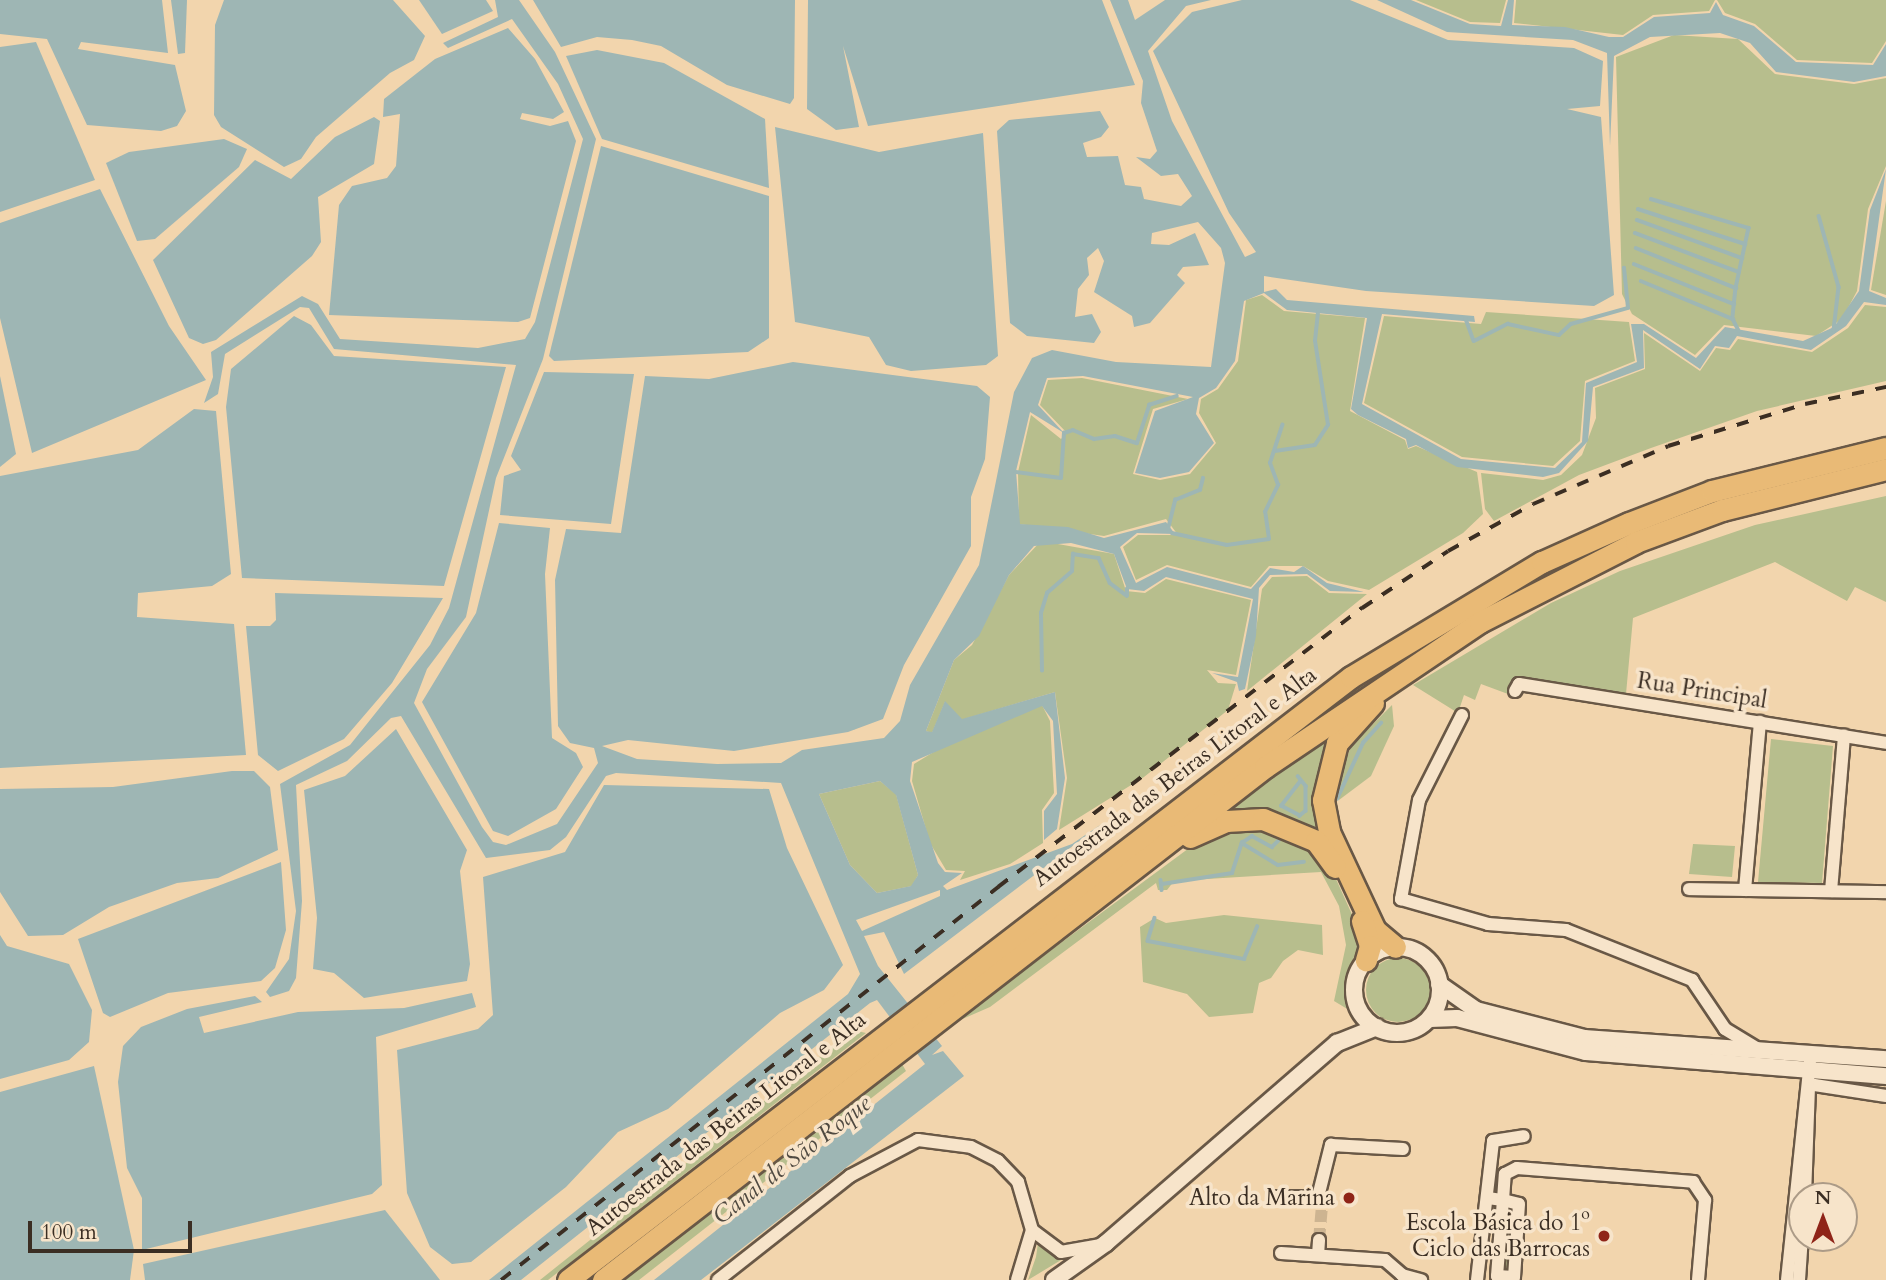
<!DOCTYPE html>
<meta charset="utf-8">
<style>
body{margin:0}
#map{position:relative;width:1886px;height:1280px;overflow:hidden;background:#f2d5ad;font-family:Cardo,serif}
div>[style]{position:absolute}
.green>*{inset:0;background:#b7be8d}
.round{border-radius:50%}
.water>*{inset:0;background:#9eb6b4}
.stream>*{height:3.5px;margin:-1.75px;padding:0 1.75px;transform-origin:1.75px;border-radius:1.75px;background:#9eb6b4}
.street-tunnel>*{height:12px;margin-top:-6px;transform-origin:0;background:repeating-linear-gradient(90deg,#cdb491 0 12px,transparent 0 18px)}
.roads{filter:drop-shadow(2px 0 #695846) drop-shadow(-2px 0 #695846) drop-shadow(0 2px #695846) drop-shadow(0 -2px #695846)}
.street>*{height:12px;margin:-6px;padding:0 6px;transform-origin:6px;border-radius:6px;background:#f7e4ca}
.secondary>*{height:16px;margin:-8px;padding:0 8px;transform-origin:8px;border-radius:8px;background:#f7e4ca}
.secondary>.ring{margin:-8px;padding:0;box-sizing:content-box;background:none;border:16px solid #f7e4ca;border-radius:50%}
.highway>*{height:21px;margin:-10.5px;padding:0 10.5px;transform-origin:10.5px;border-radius:10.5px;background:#e9ba76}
.rail>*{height:3.5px;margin-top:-1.75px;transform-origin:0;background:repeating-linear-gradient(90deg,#3b2e23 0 12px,transparent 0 24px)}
.dots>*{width:19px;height:19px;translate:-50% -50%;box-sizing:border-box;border:4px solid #f7e4ca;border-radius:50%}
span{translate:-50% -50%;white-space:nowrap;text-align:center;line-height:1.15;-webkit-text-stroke:7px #f7e4ca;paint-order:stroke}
.street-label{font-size:23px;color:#3b2e23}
.poi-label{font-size:23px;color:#3b2e23}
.right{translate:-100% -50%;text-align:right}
.water-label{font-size:24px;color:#4f4940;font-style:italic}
.north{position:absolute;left:1788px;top:1182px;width:70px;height:70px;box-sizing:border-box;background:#f7e4ca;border:2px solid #ac9b87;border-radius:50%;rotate:0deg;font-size:19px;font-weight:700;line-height:28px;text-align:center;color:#3b2e23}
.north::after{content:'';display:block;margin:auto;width:24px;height:32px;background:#8f2418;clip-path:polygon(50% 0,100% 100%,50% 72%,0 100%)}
.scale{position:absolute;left:28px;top:1221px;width:164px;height:32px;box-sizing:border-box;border:4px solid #3b2e23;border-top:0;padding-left:9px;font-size:21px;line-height:24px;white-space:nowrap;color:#3b2e23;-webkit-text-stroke:5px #f7e4ca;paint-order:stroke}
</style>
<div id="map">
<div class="green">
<div style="clip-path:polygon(1416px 0,1506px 0,1500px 23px,1470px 22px)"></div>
<div style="clip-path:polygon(1516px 0,1715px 0,1709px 11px,1653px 15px,1623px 35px,1514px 23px)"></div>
<div style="clip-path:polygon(1717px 0,1886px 0,1886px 41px,1872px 63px,1797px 60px,1755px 24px,1725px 13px)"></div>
<div style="clip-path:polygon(1674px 35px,1738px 39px,1775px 74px,1854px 84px,1886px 78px,1886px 166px,1868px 209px,1857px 291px,1842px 319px,1816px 336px,1724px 325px,1695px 355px,1632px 314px,1622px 294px,1616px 57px)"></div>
<div style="clip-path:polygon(1886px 201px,1886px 295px,1871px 290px)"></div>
<div style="clip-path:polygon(1262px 295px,1284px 311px,1365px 318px,1350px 411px,1405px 440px,1408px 449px,1416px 446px,1477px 472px,1483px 514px,1463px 533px,1369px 590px,1328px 581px,1303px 566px,1269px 566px,1251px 587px,1167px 565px,1136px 580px,1123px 547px,1138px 535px,1178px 535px,1166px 519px,1104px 536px,1019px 524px,1018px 472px,1031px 415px,1061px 439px,1067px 433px,1040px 405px,1048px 380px,1082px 378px,1188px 399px,1153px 409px,1133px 474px,1160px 480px,1190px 474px,1216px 443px,1199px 413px,1201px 399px,1218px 389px,1238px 361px,1246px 300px)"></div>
<div style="clip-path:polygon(1865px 305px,1886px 307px,1886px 381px,1757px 411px,1651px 448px,1579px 475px,1494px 521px,1485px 509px,1481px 473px,1543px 480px,1561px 475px,1582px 455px,1596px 418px,1595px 388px,1645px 369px,1644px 333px,1700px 371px,1716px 348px,1730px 350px,1738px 339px,1812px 352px,1848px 328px)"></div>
<div style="clip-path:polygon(1486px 312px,1629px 322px,1635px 361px,1585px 381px,1580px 441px,1553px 466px,1462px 457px,1364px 403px,1384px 316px,1481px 324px)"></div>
<div style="clip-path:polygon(1886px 456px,1886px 462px,1807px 478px,1438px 639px,1272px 753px,1264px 750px,1371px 673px,1545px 570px,1710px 500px)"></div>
<div style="clip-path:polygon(1886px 496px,1886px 602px,1855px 587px,1847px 601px,1775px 562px,1633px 618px,1626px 694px,1513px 681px,1508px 694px,1481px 684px,1475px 700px,1464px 695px,1458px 713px,1413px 685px,1551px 603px,1620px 571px,1755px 525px)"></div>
<div style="clip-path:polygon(1041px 541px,1114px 554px,1126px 591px,1145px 593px,1166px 579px,1251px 600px,1236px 675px,1207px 670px,1218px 683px,1236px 684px,1228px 710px,1144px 777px,1059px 830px,1067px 778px,1055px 692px,961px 720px,945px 702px,932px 733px,926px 731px,954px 660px,972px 645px,1009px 575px)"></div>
<div style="clip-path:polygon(1307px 576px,1329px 593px,1367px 594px,1247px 691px,1262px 589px,1272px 577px)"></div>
<div style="clip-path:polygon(1042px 705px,1050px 721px,1054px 793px,1042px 810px,1043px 843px,1010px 864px,960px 880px,965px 871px,946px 870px,930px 843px,912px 781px,914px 764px,950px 742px)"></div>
<div style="clip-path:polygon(1392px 705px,1394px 726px,1371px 776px,1339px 800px,1338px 782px,1351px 746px)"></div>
<div style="clip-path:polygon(1338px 726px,1326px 839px,1221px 813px,1279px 769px)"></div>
<div style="clip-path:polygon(1771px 739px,1833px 746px,1822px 883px,1758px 882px)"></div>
<div style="clip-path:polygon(880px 781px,896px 794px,918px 875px,912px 886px,877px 893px,850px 865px,819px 794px)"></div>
<div style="clip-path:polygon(1249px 826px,1302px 842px,1336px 879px,1359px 930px,1362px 954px,1349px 978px,1349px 1010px,1334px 1001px,1346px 945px,1339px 906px,1321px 872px,1174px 881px,1167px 890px,1158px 890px,1156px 883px,990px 1007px,951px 1024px,1204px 837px)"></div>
<div style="clip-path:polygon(1693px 844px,1735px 846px,1732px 877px,1689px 874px)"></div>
<div style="clip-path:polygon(1224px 915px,1322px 925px,1323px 955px,1298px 950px,1283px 961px,1271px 978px,1259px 983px,1253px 1013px,1209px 1017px,1187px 994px,1143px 982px,1140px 927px,1155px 918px,1166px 923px)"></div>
<div class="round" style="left:1366px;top:958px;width:64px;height:64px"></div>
<div style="clip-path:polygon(853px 1030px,866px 1033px,548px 1280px,540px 1280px)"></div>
<div style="clip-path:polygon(902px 1064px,906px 1071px,653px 1269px,639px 1280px,620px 1280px)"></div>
<div style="clip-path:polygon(1508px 1209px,1512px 1209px,1507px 1269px,1503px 1269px)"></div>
<div style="clip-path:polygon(1038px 1243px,1066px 1257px,1028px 1280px,1036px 1257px)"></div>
</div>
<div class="water">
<div style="clip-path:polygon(0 0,162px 0,168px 53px,81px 42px,78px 49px,175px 65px,186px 111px,177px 126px,161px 131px,87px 125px,47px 39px,0 34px)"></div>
<div style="clip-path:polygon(171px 0,187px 0,185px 53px,178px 54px)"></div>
<div style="clip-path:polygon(224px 0,393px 0,425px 36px,414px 60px,390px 73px,316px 137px,301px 159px,284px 167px,221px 127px,214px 115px,215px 25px)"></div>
<div style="clip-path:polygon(419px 0,486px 0,493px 11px,442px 34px)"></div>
<div style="clip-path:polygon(evenodd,495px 0,519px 0,555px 52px,596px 139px,543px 359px,496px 478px,466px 617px,427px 669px,414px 703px,482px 827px,493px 842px,506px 845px,557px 824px,598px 763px,594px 748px,570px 743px,558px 726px,555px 580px,566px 529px,621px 533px,645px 376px,709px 379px,793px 362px,977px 386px,990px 397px,985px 459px,971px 497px,971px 546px,904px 665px,883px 719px,848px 732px,734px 751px,628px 740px,602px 746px,637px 759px,717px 764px,781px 763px,802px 750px,884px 738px,900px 721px,910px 685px,979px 565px,1014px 392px,1032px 358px,1052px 350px,1116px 362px,1211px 367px,1225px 263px,1221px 248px,1198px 222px,1152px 233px,1151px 244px,1169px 245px,1195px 233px,1209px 265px,1183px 267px,1177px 275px,1185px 283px,1150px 323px,1134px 327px,1132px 316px,1094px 292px,1104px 261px,1098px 248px,1087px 258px,1089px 275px,1078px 289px,1075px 317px,1092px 314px,1101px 332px,1094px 343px,1027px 336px,1010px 323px,997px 131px,1009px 120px,1100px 111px,1109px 127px,1101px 137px,1083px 143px,1087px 157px,1118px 156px,1125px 185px,1141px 187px,1144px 199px,1181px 206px,1192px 196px,1178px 174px,1161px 176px,1136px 157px,1150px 159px,1157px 151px,1141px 103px,1143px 81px,1110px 0,1128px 0,1135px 20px,1165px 0,1211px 0,1186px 6px,1148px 51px,1172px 121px,1245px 257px,1256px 252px,1229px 213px,1153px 51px,1192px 12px,1242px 0,1350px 0,1448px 40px,1574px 48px,1603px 61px,1600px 106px,1567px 109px,1601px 117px,1614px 295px,1594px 306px,1366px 291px,1264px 276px,1264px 292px,1276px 289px,1287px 300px,1474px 316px,1475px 322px,1382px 314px,1362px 404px,1461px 459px,1555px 468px,1582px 442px,1586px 383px,1637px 362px,1631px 324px,1644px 324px,1696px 358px,1725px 327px,1803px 341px,1834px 327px,1859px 291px,1870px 210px,1886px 169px,1869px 291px,1886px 298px,1886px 305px,1864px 302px,1846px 326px,1811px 350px,1737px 336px,1729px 348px,1715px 346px,1700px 369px,1643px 330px,1644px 368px,1593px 387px,1588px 441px,1559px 473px,1543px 477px,1457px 467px,1416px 445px,1408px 448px,1406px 439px,1358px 415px,1351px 409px,1367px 318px,1287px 310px,1264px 293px,1244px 301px,1235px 361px,1216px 388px,1199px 398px,1196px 414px,1214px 443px,1189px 472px,1160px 478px,1135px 473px,1155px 411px,1193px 397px,1083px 376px,1047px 378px,1038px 405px,1064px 433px,1030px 412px,1016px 471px,1020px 524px,1068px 527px,1104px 538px,1166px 522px,1175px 534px,1137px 533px,1120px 547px,1136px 583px,1167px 567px,1251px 589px,1270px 568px,1294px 572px,1303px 566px,1327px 583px,1364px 592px,1330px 591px,1307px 574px,1270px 575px,1259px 588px,1256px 636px,1245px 689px,1239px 691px,1237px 682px,1212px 673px,1238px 677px,1253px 599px,1166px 577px,1144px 591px,1127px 589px,1114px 554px,1071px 543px,1034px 546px,1009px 575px,979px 636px,954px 660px,926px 731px,932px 732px,945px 701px,962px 719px,1055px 692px,1065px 778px,1057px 829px,1044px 840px,1044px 811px,1057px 794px,1053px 721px,1042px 706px,912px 762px,910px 781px,938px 863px,945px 872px,962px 873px,943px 886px,947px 890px,1072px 844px,1103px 823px,904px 974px,884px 932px,864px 936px,878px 966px,942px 1046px,932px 1055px,943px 1051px,964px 1076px,701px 1280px,654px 1280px,925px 1064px,877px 1000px,870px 1003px,521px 1280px,489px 1280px,848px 994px,860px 974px,781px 783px,616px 773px,606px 776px,566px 837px,550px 850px,486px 858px,401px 716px,391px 718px,347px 761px,296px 785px,302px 901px,296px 978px,289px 991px,270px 997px,266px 992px,289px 959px,296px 911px,280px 784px,350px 745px,430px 645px,449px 608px,516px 365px,334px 349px,309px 308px,300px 307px,225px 354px,218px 394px,204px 403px,213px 377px,211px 352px,302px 296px,318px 304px,340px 339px,478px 348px,525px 339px,535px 322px,583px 139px,558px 84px,512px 19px,448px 48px,443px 43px,498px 17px,495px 0,880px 781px,896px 795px,918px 875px,911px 886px,877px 893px,850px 865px,819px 794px,880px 781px,495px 0,940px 890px,940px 896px,862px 931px,856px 920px,940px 890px)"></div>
<div style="clip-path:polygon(533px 0,795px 0,794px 98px,790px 104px,727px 85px,661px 46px,632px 40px,597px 37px,561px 47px)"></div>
<div style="clip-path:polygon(808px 0,1102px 0,1135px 85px,868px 126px,843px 46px,859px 127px,836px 130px,807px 109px)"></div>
<div style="clip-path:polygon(1377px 0,1411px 0,1470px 24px,1501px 26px,1508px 0,1514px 0,1512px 25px,1565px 27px,1609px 37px,1623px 37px,1654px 17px,1710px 13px,1716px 2px,1723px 15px,1754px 26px,1796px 62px,1873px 65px,1886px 44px,1886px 76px,1854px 82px,1776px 72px,1750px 43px,1720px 33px,1650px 37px,1614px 56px,1610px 146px,1607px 53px,1573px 40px,1447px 32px)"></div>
<div style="clip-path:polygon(508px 28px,535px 59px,564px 112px,553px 119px,522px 113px,520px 119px,550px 126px,568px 121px,576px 141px,530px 318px,518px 322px,329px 315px,339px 205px,352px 186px,387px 178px,396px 166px,400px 114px,383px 117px,384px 99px,435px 59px)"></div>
<div style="clip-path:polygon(36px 42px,95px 180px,0 212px,0 47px)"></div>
<div style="clip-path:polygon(597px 50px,664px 63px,765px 119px,769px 188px,602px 139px,566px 56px)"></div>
<div style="clip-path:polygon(374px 117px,380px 121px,374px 164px,318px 197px,321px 242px,312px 256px,216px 340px,203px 344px,189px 338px,153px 260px,255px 160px,291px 179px,335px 137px)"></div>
<div style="clip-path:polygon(775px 127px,879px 152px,983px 133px,998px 356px,986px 365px,911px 371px,886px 365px,869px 337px,795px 322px)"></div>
<div style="clip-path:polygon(224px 139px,247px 149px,239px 167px,155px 239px,137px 241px,106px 163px,129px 152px)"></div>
<div style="clip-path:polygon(601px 146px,769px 196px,769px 338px,748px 352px,554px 361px,549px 356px)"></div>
<div style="clip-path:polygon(100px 189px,169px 326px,206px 380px,32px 453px,0 318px,0 223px)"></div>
<div style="clip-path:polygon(294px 316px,311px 325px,334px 356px,506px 367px,444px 586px,242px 578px,226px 407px,231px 369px)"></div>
<div style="clip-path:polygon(544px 372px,634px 374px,611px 524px,500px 515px,504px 476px,521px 470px,511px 456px)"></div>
<div style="clip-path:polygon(0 376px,16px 454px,0 467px)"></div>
<div style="clip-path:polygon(194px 409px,216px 411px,231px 574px,212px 586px,138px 593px,137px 617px,234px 624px,246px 755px,0 768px,0 476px,138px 450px)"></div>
<div style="clip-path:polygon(499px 523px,550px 528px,545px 574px,552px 738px,576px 753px,583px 767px,556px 809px,508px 836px,493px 831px,422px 702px,476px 613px)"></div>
<div style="clip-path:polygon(275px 593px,443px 598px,392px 683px,344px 739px,278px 771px,258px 755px,246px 626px,270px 626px,276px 620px)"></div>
<div style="clip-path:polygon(396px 729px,467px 850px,460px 871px,470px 964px,467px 981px,364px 998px,334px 973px,313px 969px,317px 918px,304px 790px,345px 776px)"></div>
<div style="clip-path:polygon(232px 771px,254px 771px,270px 787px,278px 850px,218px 878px,177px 883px,109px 907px,63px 935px,28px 936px,0 892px,0 789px,113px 787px)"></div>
<div style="clip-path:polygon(604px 785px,769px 789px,787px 848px,843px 965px,824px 990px,780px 1013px,668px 1109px,618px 1132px,566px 1187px,471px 1262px,452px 1264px,430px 1247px,407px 1193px,397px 1050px,478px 1029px,493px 1015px,483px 877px,565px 852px)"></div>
<div style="clip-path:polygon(281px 862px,286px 930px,275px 968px,261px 981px,168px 993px,110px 1017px,103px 1013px,78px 939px)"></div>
<div style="clip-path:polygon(0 935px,7px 946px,69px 964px,92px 1010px,89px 1042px,69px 1060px,0 1079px)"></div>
<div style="clip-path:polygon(472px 993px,476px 1007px,376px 1037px,382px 1185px,372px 1194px,142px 1250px,142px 1198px,127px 1168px,118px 1082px,123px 1046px,141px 1027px,187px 1009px,255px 996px,262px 1002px,199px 1017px,204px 1033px,298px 1012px,404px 1008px)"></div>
<div style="clip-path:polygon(94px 1066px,134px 1250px,130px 1280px,0 1280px,0 1092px)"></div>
<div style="clip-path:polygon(385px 1210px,440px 1280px,145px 1280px,143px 1264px)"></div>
</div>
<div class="stream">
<div style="left:1651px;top:199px;width:102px;rotate:16.5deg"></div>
<div style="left:1749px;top:228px;width:61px;rotate:102.2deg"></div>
<div style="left:1736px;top:288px;width:31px;rotate:96deg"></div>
<div style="left:1733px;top:319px;width:13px;rotate:63deg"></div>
<div style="left:1638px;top:209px;width:113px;rotate:18.1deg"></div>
<div style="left:1819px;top:216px;width:74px;rotate:74.3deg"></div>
<div style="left:1839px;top:287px;width:43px;rotate:96.6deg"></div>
<div style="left:1637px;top:220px;width:112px;rotate:19.9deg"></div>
<div style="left:1635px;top:233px;width:111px;rotate:20.6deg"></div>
<div style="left:1636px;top:248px;width:108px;rotate:21.8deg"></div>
<div style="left:1634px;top:264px;width:108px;rotate:21.8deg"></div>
<div style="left:1641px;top:281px;width:100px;rotate:22.4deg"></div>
<div style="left:1466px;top:319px;width:23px;rotate:70deg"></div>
<div style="left:1474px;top:341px;width:38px;rotate:-27deg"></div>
<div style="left:1508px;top:324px;width:52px;rotate:12.2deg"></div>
<div style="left:1559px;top:335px;width:16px;rotate:-43deg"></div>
<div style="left:1571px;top:324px;width:59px;rotate:-15.7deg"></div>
<div style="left:1628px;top:308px;width:40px;rotate:-95.7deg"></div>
<div style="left:1275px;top:451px;width:40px;rotate:-8.5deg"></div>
<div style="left:1315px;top:445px;width:24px;rotate:-57deg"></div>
<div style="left:1328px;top:425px;width:85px;rotate:-98.8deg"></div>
<div style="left:1315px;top:341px;width:30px;rotate:-84deg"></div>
<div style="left:1016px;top:472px;width:45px;rotate:7.6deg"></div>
<div style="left:1061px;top:478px;width:45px;rotate:-86.2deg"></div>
<div style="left:1064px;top:433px;width:9px;rotate:-18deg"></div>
<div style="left:1073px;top:430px;width:23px;rotate:23deg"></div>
<div style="left:1094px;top:439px;width:21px;rotate:-8deg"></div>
<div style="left:1115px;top:436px;width:23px;rotate:18deg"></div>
<div style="left:1137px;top:443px;width:40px;rotate:-72deg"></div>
<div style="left:1149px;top:405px;width:29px;rotate:-18deg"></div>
<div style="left:1168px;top:529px;width:30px;rotate:-76deg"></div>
<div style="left:1175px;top:500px;width:27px;rotate:-22deg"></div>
<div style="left:1200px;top:490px;width:12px;rotate:-76deg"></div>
<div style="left:1172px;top:533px;width:56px;rotate:12.3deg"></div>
<div style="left:1227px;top:545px;width:42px;rotate:-8.1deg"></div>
<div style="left:1269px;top:539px;width:27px;rotate:-98deg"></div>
<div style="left:1265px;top:512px;width:30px;rotate:-64deg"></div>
<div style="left:1278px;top:485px;width:23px;rotate:-110deg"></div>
<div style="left:1270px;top:463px;width:40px;rotate:-72deg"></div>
<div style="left:1042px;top:671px;width:58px;rotate:-91deg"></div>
<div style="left:1041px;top:613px;width:21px;rotate:-73deg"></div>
<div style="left:1047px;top:593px;width:33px;rotate:-41deg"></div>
<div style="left:1072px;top:571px;width:17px;rotate:-87deg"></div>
<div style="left:1073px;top:554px;width:26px;rotate:9deg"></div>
<div style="left:1099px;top:558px;width:27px;rotate:66deg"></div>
<div style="left:1110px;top:583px;width:21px;rotate:37deg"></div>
<div style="left:1127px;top:596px;width:7px;rotate:-90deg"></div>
<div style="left:1298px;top:776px;width:13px;rotate:51deg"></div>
<div style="left:1306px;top:786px;width:25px;rotate:90deg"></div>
<div style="left:1306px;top:811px;width:8px;rotate:140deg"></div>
<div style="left:1300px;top:816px;width:21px;rotate:-152deg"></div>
<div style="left:1281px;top:806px;width:31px;rotate:-52deg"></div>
<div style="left:1337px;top:799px;width:62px;rotate:-65.1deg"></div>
<div style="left:1363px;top:743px;width:27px;rotate:-48deg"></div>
<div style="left:1242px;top:843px;width:12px;rotate:-35deg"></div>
<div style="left:1252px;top:836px;width:23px;rotate:29deg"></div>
<div style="left:1272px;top:847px;width:11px;rotate:-45deg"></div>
<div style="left:1161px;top:880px;width:10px;rotate:84deg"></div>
<div style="left:1162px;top:884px;width:71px;rotate:-8.9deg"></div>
<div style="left:1232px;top:873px;width:32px;rotate:-72deg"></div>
<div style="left:1242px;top:843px;width:42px;rotate:31.4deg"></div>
<div style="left:1278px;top:865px;width:26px;rotate:-7deg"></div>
<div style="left:1155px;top:918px;width:24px;rotate:107deg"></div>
<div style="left:1148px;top:941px;width:98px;rotate:10.6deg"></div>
<div style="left:1244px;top:959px;width:35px;rotate:-68deg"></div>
</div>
<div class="street-tunnel">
<div style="left:1319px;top:1240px;width:34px;rotate:-85deg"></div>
</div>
<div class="roads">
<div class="street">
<div style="left:1515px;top:691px;width:8px;rotate:-60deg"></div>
<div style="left:1519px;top:684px;width:372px;rotate:9.1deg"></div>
<div style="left:1462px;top:715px;width:95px;rotate:116.8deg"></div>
<div style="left:1419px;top:800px;width:101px;rotate:100.3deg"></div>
<div style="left:1401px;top:899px;width:91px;rotate:16deg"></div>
<div style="left:1488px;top:924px;width:78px;rotate:4.4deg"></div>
<div style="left:1566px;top:930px;width:136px;rotate:21.6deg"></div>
<div style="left:1692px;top:980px;width:59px;rotate:56deg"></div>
<div style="left:1725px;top:1029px;width:37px;rotate:31deg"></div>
<div style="left:1689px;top:889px;width:197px;rotate:0.9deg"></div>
<div style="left:1745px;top:890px;width:169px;rotate:-84.9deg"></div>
<div style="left:1831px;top:891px;width:156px;rotate:-85.2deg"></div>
<div style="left:1808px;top:1084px;width:79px;rotate:8.7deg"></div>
<div style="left:1805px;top:1196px;width:111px;rotate:-87.9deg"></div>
<div style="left:1275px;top:1197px;width:43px"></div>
<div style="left:1318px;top:1197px;width:54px;rotate:-76deg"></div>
<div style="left:1331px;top:1145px;width:72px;rotate:3.2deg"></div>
<div style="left:1488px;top:1198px;width:15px;rotate:8deg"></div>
<div style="left:1503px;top:1200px;width:26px;rotate:-86deg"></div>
<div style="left:1505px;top:1174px;width:13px;rotate:-27deg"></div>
<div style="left:1517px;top:1168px;width:177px;rotate:4.5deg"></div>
<div style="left:1693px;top:1182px;width:22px;rotate:56deg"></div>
<div style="left:1705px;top:1200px;width:80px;rotate:95deg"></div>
<div style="left:1503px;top:1200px;width:16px;rotate:14deg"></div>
<div style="left:1519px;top:1204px;width:73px;rotate:93.9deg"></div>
<div style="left:1514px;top:1277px;width:17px;rotate:-177deg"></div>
<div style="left:1497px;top:1276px;width:76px;rotate:-85.5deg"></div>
<div style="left:1032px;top:1230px;width:36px;rotate:37deg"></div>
<div style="left:1061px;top:1252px;width:39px;rotate:-10deg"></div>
<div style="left:1281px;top:1253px;width:104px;rotate:3.9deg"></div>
<div style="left:1385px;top:1260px;width:23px;rotate:41deg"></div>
<div style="left:1402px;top:1275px;width:20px;rotate:15deg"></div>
<div style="left:1318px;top:1255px;width:15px;rotate:-86deg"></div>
<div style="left:718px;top:1280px;width:168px;rotate:-38.2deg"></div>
<div style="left:850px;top:1176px;width:77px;rotate:-27.9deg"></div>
<div style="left:918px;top:1140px;width:53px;rotate:7.5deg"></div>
<div style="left:971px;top:1147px;width:30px;rotate:27deg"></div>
<div style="left:998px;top:1161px;width:29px;rotate:46deg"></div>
<div style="left:1018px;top:1182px;width:50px;rotate:73.7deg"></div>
<div style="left:1032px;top:1230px;width:52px;rotate:106.7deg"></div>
<div style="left:1477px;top:1280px;width:140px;rotate:-83.4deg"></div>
<div style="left:1493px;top:1141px;width:31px;rotate:-9deg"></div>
<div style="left:1787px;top:1280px;width:219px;rotate:-84deg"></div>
<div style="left:1799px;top:1280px;width:44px;rotate:-86.1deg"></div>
</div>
<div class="secondary">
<div class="ring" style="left:1354px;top:947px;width:70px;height:70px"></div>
<div style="left:1439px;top:984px;width:45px;rotate:35.1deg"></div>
<div style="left:1476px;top:1010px;width:112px;rotate:14.5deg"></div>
<div style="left:1584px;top:1038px;width:303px;rotate:4deg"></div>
<div style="left:1430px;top:1019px;width:27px;rotate:-2deg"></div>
<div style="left:1457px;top:1018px;width:133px;rotate:14.8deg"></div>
<div style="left:1586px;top:1052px;width:301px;rotate:4.6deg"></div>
<div style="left:1054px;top:1280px;width:64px;rotate:-35.4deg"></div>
<div style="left:1106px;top:1243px;width:306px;rotate:-40.9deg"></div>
<div style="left:1337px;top:1043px;width:43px;rotate:-21.8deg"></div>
</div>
<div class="highway">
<div style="left:1373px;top:703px;width:54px;rotate:132deg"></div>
<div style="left:1337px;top:743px;width:59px;rotate:103.8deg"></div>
<div style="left:1323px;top:800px;width:33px;rotate:79deg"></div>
<div style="left:1329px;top:832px;width:108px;rotate:64.9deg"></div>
<div style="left:1375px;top:930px;width:26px;rotate:40deg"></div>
<div style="left:1190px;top:837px;width:39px;rotate:-24deg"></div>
<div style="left:1226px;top:821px;width:37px;rotate:-3deg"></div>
<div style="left:1263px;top:819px;width:57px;rotate:22.5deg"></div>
<div style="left:1316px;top:841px;width:32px;rotate:54deg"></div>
<div style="left:1362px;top:921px;width:26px;rotate:72deg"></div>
<div style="left:1370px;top:946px;width:15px;rotate:106deg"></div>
<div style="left:568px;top:1280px;width:988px;rotate:-37.6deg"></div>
<div style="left:1351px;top:677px;width:223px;rotate:-31.1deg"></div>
<div style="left:1542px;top:562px;width:95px;rotate:-24.1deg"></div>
<div style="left:1629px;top:523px;width:89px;rotate:-21.1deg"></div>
<div style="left:1712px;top:491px;width:179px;rotate:-13.9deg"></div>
<div style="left:603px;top:1280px;width:838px;rotate:-37.77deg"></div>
<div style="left:1265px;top:767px;width:259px;rotate:-34deg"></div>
<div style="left:1480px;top:622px;width:175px;rotate:-27.1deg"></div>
<div style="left:1636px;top:542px;width:92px;rotate:-20.4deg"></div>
<div style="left:1722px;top:510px;width:169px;rotate:-14deg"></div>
</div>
</div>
<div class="rail">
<div style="left:501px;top:1280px;width:634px;rotate:-38.33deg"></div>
<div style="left:998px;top:887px;width:459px;rotate:-37.5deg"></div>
<div style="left:1362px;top:608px;width:103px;rotate:-33.5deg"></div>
<div style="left:1448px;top:551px;width:97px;rotate:-28.9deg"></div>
<div style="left:1533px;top:504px;width:147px;rotate:-23.2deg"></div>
<div style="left:1668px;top:446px;width:143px;rotate:-17deg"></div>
<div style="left:1805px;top:404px;width:83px;rotate:-11.9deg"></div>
</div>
<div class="dots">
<div style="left:1349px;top:1198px;background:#8f2418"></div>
<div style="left:1604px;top:1236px;background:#8f2418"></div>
</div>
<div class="street-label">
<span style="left:1702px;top:691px;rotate:9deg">Rua Principal</span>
<span style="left:1175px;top:777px;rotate:-37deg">Autoestrada das Beiras Litoral e Alta</span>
<span style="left:726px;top:1124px;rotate:-38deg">Autoestrada das Beiras Litoral e Alta</span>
</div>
<div class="poi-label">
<span class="right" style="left:1335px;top:1198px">Alto da Marina</span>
<span class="right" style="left:1590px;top:1236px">Escola Básica do 1º<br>Ciclo das Barrocas</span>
</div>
<div class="water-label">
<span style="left:792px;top:1160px;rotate:-38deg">Canal de São Roque</span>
</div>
<div class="north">N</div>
<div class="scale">100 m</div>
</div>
